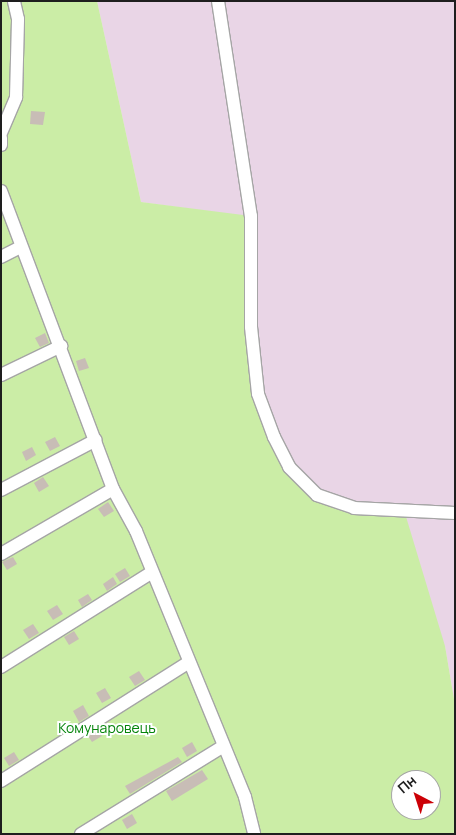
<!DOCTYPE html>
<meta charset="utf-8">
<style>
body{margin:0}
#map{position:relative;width:456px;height:835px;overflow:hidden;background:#f0ebe3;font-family:Manrope,sans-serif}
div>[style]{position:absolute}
.industrial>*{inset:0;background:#e9d5e6}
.grass>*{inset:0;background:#cbeda6}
.building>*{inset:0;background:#c8bdb6}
.roads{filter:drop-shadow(1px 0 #a5a5a5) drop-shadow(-1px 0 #a5a5a5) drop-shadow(0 1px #a5a5a5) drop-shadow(0 -1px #a5a5a5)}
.minor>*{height:12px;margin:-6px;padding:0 6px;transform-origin:6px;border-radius:6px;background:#fff}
span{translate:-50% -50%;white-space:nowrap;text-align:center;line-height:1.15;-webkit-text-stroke:4px #fff;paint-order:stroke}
.park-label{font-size:14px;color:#05840b}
.frame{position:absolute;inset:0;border:2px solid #1e1e1e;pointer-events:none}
.north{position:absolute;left:391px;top:770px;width:50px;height:50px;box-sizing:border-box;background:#fff;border:1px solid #a5a5a5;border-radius:50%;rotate:320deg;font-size:14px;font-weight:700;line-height:20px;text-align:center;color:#1e1e1e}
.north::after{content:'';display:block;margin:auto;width:18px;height:22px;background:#cc0006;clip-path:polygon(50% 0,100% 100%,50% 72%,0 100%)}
</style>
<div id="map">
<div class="industrial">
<div style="clip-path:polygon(97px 1px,455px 1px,455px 705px,445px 646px,354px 508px,317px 495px,289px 467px,258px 394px,251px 217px,141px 202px)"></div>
</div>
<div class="grass">
<div style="clip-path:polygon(evenodd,1px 1px,97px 1px,141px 202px,251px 216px,258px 394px,274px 437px,317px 495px,354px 508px,404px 510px,445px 646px,455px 705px,455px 834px,1px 834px,1px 1px,401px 780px,431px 780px,431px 810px,401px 810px,401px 780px)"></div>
</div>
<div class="building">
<div style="clip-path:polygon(31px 111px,45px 112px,43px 125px,30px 124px)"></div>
<div style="clip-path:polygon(45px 333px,49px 343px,40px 347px,35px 338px)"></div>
<div style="clip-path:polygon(85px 358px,89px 368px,79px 371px,76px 361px)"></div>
<div style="clip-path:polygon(55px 437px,60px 446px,50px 451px,45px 442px)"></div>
<div style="clip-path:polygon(32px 447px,36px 455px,26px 461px,22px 452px)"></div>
<div style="clip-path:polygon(43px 477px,49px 486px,39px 492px,34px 483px)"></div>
<div style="clip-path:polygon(108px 502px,114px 511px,104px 517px,98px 509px)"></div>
<div style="clip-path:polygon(13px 557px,17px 564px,7px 570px,2px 562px)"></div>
<div style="clip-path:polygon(125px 568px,130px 576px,120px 582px,115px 574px)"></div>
<div style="clip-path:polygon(113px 577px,117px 584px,107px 591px,103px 584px)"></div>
<div style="clip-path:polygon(88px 594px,92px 600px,82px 607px,78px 600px)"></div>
<div style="clip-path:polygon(57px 605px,63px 614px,53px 620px,47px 611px)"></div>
<div style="clip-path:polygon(33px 624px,39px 633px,29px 639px,23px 630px)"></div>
<div style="clip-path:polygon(74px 631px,79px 639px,69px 645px,64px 637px)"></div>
<div style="clip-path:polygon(139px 671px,145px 680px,135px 686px,129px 677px)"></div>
<div style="clip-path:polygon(105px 688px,111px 698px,102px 703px,96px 693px)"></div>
<div style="clip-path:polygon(83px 705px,89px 716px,79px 722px,73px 711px)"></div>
<div style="clip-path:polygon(98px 730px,102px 736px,92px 742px,88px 736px)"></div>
<div style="clip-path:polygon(192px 742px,197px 751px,187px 757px,182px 748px)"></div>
<div style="clip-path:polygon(14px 752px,19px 760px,9px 766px,4px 758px)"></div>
<div style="clip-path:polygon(178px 757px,182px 762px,130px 794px,125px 786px)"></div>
<div style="clip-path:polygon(202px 770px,208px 779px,172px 801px,166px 791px)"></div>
<div style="clip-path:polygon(132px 814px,137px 823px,127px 829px,122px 820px)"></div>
</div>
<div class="roads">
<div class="minor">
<div style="left:218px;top:1px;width:218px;rotate:81.3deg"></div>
<div style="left:251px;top:216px;width:111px;rotate:90deg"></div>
<div style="left:251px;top:327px;width:67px;rotate:84deg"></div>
<div style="left:258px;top:394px;width:46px;rotate:69.6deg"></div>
<div style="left:274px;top:437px;width:34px;rotate:63deg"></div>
<div style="left:289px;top:467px;width:40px;rotate:45deg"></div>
<div style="left:317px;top:495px;width:39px;rotate:19deg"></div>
<div style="left:354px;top:508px;width:101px;rotate:2.8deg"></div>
<div style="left:1px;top:133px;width:39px;rotate:-67deg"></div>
<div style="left:16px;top:97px;width:78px;rotate:-88.5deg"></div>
<div style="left:18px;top:19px;width:18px;rotate:-103deg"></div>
<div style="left:1px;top:138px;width:7px;rotate:90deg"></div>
<div style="left:1px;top:191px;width:318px;rotate:69.4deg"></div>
<div style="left:113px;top:489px;width:48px;rotate:61.3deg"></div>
<div style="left:136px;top:531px;width:287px;rotate:67.7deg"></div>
<div style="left:245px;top:797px;width:38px;rotate:76deg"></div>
<div style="left:1px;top:257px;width:22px;rotate:-27deg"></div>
<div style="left:1px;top:375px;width:67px;rotate:-25.8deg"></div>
<div style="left:1px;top:490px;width:107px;rotate:-27.8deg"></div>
<div style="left:1px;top:554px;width:129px;rotate:-30.1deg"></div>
<div style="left:1px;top:667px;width:177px;rotate:-32.1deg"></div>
<div style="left:1px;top:781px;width:221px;rotate:-32.3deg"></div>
<div style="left:81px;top:834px;width:166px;rotate:-31.7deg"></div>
</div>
</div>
<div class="park-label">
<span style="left:107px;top:728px">Комунаровець</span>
</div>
<div class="frame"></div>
<div class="north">Пн</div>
</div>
